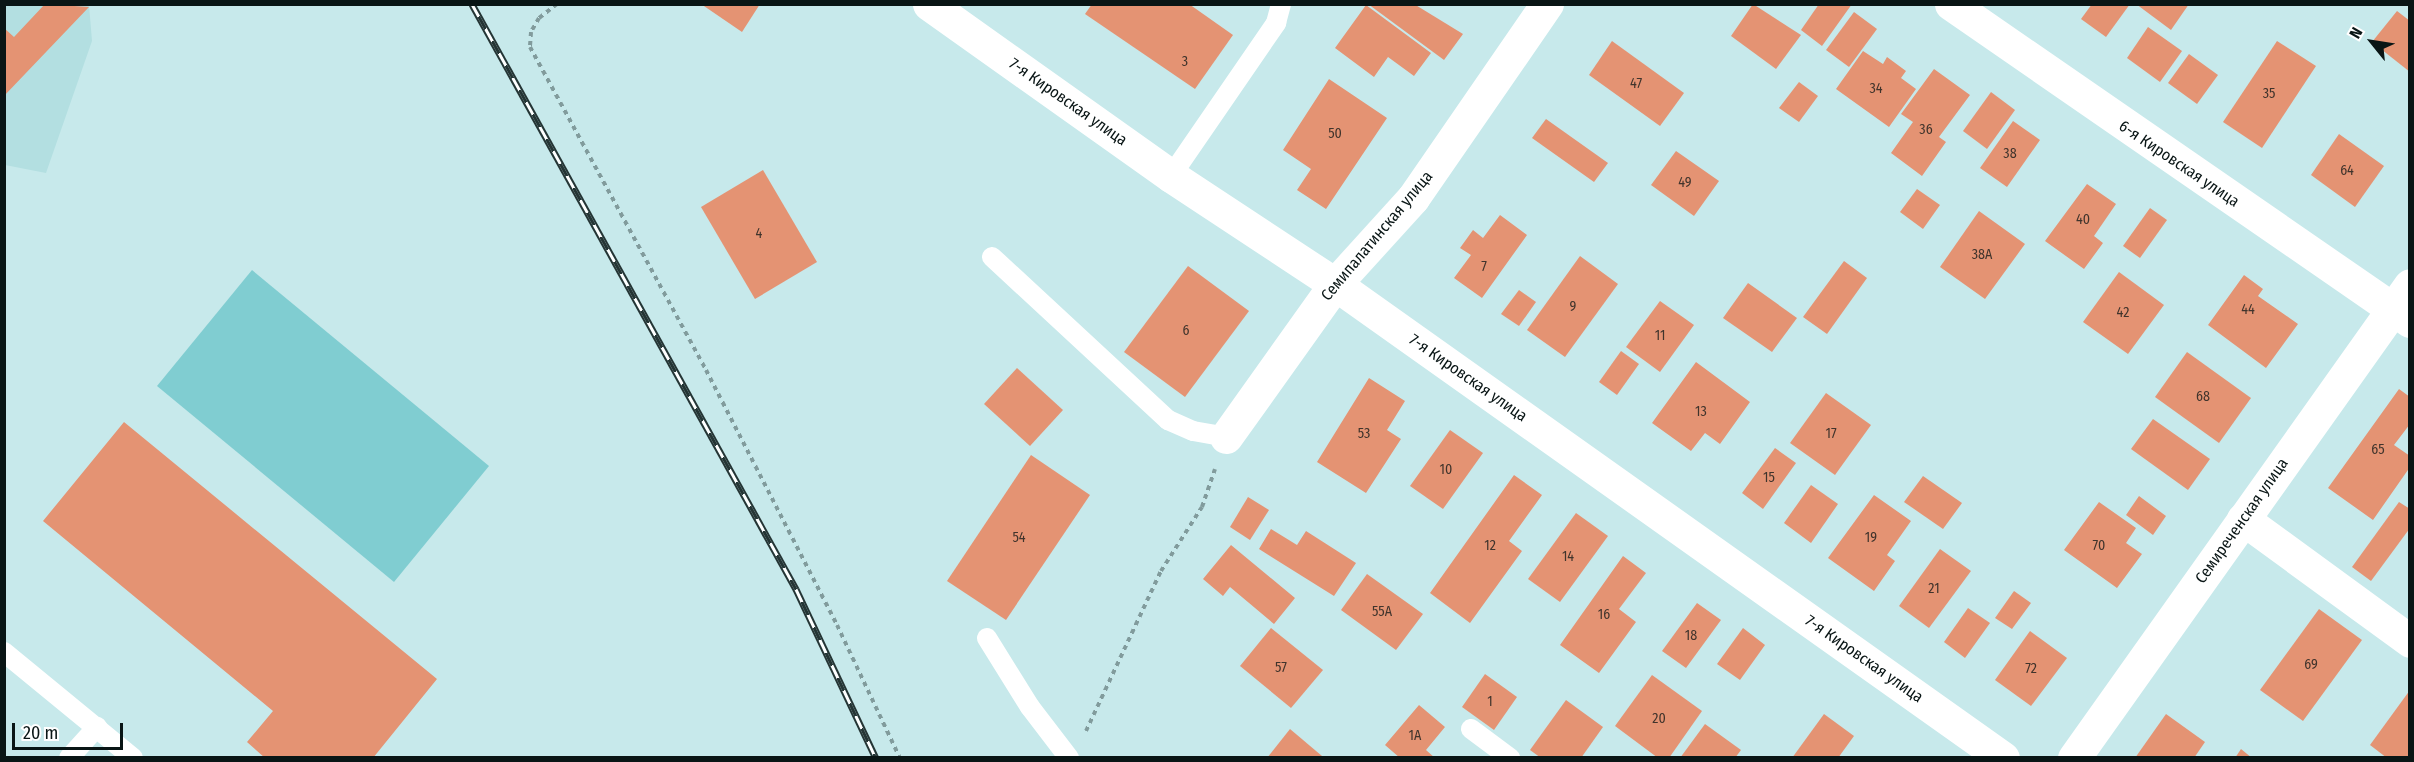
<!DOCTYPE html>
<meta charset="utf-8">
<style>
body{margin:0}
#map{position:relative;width:2414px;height:762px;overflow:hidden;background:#c7e9eb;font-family:"Fira Sans Condensed",sans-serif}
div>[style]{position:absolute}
.built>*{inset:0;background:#b3dfe1}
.green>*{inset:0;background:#80cdd1}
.building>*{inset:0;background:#e49373}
.path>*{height:4px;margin-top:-2px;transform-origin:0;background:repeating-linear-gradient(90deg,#819b9c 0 4.5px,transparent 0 9px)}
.service>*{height:20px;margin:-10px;padding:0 10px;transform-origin:10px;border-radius:10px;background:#fff}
.minor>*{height:33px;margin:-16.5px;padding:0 16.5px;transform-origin:16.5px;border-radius:16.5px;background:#fff}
.secondary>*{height:33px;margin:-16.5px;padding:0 16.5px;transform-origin:16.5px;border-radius:16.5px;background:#fff}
.rail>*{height:7px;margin-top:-3.5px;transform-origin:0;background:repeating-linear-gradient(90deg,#fff 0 14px,#253535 0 28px);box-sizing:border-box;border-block:2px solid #253535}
span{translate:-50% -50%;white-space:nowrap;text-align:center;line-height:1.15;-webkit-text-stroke:5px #fff;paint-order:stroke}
.number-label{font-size:14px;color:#40342c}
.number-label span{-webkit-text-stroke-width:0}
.street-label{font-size:16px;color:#091515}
.frame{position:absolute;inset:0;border:6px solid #091515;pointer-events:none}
.north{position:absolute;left:2342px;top:12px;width:60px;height:60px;-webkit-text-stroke:4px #fff;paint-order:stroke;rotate:300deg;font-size:16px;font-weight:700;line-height:24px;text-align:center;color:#091515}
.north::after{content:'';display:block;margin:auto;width:21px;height:27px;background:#091515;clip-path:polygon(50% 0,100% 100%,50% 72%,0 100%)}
.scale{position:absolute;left:12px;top:723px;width:111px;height:27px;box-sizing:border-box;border:3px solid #091515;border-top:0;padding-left:8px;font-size:18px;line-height:21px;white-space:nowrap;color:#091515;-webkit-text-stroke:4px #fff;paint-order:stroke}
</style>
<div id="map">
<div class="built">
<div style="clip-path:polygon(4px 5px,89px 5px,92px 41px,46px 173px,5px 165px)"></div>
</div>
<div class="green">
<div style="clip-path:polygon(252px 270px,489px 466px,394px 582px,157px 386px)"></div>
</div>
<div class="building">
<div style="clip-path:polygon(45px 4px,89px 7px,4px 96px,4px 28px,14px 37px)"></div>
<div style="clip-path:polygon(701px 4px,760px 4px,742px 32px)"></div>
<div style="clip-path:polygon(1092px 4px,1189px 4px,1233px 35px,1195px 89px,1085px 14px)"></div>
<div style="clip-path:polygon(1368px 4px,1414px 4px,1463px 34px,1444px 60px)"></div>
<div style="clip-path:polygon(1753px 4px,1801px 35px,1776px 69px,1731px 36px)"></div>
<div style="clip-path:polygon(1819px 4px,1852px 4px,1822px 46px,1801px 30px)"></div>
<div style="clip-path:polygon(2092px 4px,2130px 4px,2106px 37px,2081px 19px)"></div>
<div style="clip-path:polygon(2136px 4px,2189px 4px,2171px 30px)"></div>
<div style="clip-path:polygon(1366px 5px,1431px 53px,1414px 76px,1388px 57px,1374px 77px,1335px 48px)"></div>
<div style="clip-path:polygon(2397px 11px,2410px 21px,2410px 72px,2372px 42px)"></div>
<div style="clip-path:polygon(1854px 12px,1877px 29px,1849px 67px,1826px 50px)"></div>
<div style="clip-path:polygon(2148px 27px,2182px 51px,2160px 82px,2127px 58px)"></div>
<div style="clip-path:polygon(1612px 41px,1684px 93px,1660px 126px,1589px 75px)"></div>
<div style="clip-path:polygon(2277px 41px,2316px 66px,2262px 148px,2223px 122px)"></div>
<div style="clip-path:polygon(1863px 51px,1883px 64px,1887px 57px,1906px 71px,1901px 78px,1916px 89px,1889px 127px,1836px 89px)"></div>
<div style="clip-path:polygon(2189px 54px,2218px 75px,2197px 104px,2168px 83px)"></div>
<div style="clip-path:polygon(1934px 69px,1970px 95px,1939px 137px,1946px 142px,1922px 176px,1891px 153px,1913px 122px,1901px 114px)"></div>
<div style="clip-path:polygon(1329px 79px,1387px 118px,1326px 209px,1297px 190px,1311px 169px,1283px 150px)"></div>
<div style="clip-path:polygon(1799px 82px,1818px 96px,1799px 122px,1779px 108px)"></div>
<div style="clip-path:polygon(1991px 92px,2015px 110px,1987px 149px,1963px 131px)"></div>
<div style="clip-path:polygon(1546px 119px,1608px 163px,1594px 182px,1532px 138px)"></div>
<div style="clip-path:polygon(2013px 121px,2040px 140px,2007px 187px,1980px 168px)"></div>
<div style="clip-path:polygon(2339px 134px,2384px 166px,2355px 207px,2311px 175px)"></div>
<div style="clip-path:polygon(1676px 151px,1719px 181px,1694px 216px,1651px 185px)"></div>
<div style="clip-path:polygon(763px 170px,817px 262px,755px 299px,701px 207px)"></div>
<div style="clip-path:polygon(2087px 184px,2116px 204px,2094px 236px,2103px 243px,2084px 269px,2045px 241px)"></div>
<div style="clip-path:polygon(1917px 189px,1940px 205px,1923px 229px,1900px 212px)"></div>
<div style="clip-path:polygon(2150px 208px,2167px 220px,2140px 258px,2123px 246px)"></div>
<div style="clip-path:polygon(1979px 211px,2025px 244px,1985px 299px,1940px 267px)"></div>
<div style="clip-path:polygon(1500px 215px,1527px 235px,1482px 298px,1454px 278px,1471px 255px,1460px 248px,1473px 230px,1483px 238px)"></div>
<div style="clip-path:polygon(1580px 256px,1618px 284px,1565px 357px,1527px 330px)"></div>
<div style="clip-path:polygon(1844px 261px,1867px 278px,1827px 334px,1803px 317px)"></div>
<div style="clip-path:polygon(1188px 266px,1249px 311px,1185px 397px,1124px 352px)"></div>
<div style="clip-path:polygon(2119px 272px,2164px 305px,2128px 354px,2083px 322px)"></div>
<div style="clip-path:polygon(2244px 275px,2263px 289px,2258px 296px,2298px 324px,2266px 368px,2208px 325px)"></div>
<div style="clip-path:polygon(1748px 283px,1797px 318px,1772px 352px,1723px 318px)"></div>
<div style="clip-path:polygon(1519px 290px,1536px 302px,1519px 326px,1501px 314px)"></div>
<div style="clip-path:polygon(1660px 301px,1694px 325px,1660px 372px,1626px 347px)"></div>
<div style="clip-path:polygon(1621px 351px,1639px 364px,1617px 395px,1599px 382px)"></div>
<div style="clip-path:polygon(2187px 352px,2251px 398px,2219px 443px,2155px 397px)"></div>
<div style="clip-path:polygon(1696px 362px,1750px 402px,1720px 444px,1705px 433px,1691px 451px,1652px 423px)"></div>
<div style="clip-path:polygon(1017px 368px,1063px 410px,1030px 446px,984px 404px)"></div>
<div style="clip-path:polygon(1369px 378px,1405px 401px,1387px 430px,1401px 439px,1366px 493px,1317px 462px)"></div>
<div style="clip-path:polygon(2399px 389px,2410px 397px,2410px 424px,2394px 445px,2410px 456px,2410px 467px,2373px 520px,2328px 488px)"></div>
<div style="clip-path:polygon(1826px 393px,1871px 425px,1835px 475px,1790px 443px)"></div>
<div style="clip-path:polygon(2153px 419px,2210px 459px,2188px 490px,2131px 449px)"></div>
<div style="clip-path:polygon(124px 422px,437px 679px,373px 758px,265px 758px,247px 742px,273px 711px,43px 521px)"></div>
<div style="clip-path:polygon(1450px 430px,1483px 453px,1443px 509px,1410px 486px)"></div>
<div style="clip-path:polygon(1775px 448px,1796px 463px,1763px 509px,1742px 493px)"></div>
<div style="clip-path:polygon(1031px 455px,1090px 495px,1006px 620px,947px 581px)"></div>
<div style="clip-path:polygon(1514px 475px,1542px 495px,1509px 541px,1522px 551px,1470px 623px,1430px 593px)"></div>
<div style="clip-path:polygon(1923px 476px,1962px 503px,1943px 529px,1904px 502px)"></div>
<div style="clip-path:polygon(1811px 485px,1838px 504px,1811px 543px,1784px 523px)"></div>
<div style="clip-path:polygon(1874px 495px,1911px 521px,1887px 555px,1895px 561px,1874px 591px,1828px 558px)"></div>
<div style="clip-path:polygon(2139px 496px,2166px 516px,2153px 535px,2126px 515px)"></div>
<div style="clip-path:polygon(1248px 497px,1269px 510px,1250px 540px,1230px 527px)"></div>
<div style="clip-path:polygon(2099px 502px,2136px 528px,2126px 543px,2142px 554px,2117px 588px,2064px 550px)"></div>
<div style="clip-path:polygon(2399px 502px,2410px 509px,2410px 528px,2371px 581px,2352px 567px)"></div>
<div style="clip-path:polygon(1576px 513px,1608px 536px,1560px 602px,1528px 579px)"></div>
<div style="clip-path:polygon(1271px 529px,1297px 545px,1306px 531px,1356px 563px,1334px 596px,1259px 549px)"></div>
<div style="clip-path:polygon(1231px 545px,1295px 598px,1274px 624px,1230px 587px,1223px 596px,1203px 579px)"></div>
<div style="clip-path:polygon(1940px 549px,1971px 571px,1929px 628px,1899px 606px)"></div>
<div style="clip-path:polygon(1623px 556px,1646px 573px,1619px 609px,1636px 622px,1599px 673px,1560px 645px)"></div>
<div style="clip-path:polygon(1367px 574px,1423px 614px,1396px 650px,1341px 610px)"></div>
<div style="clip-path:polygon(2014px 591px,2031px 603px,2012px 629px,1995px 618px)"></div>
<div style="clip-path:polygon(1697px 603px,1721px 620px,1686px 668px,1662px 651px)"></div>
<div style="clip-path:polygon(1968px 608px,1990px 623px,1965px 658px,1944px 642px)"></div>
<div style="clip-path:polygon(2319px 609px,2362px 640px,2303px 721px,2260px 690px)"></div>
<div style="clip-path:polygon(1271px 628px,1323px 670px,1291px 708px,1240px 666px)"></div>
<div style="clip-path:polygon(1743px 628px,1765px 645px,1740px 680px,1717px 664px)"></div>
<div style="clip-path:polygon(2030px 631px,2067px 658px,2031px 706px,1995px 680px)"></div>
<div style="clip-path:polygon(1485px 674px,1517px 697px,1494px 730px,1462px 707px)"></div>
<div style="clip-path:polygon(1652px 675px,1702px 711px,1669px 758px,1658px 758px,1615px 726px)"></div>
<div style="clip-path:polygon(2410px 690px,2410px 758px,2387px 758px,2370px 745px)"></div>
<div style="clip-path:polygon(1566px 700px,1603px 727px,1581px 758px,1541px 758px,1530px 750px)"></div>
<div style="clip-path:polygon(1419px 705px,1445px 727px,1426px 750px,1435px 758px,1400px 758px,1385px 745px)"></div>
<div style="clip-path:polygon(1824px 714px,1854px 736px,1838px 758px,1792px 758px)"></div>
<div style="clip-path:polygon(2166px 714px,2205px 742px,2194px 758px,2135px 758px)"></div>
<div style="clip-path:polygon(1705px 724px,1741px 750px,1735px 758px,1680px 758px)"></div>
<div style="clip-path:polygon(1290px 729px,1322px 756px,1320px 758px,1267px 758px)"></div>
<div style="clip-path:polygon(2241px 749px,2252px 758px,2235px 758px)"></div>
</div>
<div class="path">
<div style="left:557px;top:4px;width:23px;rotate:142deg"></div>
<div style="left:539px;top:18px;width:16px;rotate:120deg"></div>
<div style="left:531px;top:32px;width:15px;rotate:94deg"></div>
<div style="left:530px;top:47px;width:368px;rotate:61.4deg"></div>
<div style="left:706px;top:370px;width:287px;rotate:62.8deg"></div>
<div style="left:837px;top:625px;width:147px;rotate:64.7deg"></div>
<div style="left:1086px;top:731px;width:177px;rotate:-64.9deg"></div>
<div style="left:1161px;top:571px;width:76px;rotate:-57.4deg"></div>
<div style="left:1202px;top:507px;width:40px;rotate:-71.1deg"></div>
</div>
<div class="service">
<div style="left:1171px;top:176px;width:186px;rotate:-55.5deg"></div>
<div style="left:1276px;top:23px;width:20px;rotate:-75deg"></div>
<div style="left:992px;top:257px;width:240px;rotate:42.8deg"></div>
<div style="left:1168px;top:420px;width:27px;rotate:24deg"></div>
<div style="left:1193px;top:431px;width:34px;rotate:10deg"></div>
<div style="left:987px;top:638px;width:81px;rotate:58.1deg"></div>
<div style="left:1030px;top:707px;width:64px;rotate:52.6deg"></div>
<div style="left:4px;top:652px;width:167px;rotate:39.4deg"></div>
<div style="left:1471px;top:729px;width:49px;rotate:36.6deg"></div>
<div style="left:69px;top:758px;width:42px;rotate:-47.9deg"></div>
</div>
<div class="minor">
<div style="left:929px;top:4px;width:297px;rotate:35.4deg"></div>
<div style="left:1171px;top:176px;width:196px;rotate:33.4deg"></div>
<div style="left:1335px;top:284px;width:819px;rotate:35.36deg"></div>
<div style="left:1951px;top:4px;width:558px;rotate:34.63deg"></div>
<div style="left:1226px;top:437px;width:188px;rotate:-54.5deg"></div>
<div style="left:1335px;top:284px;width:116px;rotate:-47.8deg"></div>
<div style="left:1413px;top:198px;width:236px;rotate:-55.4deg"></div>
<div style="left:2243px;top:519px;width:207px;rotate:36.1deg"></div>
</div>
<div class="secondary">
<div style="left:2074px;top:758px;width:580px;rotate:-54.61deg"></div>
</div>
<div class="rail">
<div style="left:472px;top:4px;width:669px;rotate:61.02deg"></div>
<div style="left:796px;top:589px;width:187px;rotate:64.7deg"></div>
</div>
<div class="number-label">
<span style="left:1185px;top:62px">3</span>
<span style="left:1636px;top:84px">47</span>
<span style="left:1876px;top:89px">34</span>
<span style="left:2269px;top:94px">35</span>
<span style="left:1926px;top:130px">36</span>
<span style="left:1335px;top:134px">50</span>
<span style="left:2010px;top:154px">38</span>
<span style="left:2347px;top:171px">64</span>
<span style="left:1685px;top:183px">49</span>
<span style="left:2083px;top:220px">40</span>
<span style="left:759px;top:234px">4</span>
<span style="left:1982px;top:255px">38А</span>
<span style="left:1484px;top:267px">7</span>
<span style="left:1573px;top:307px">9</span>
<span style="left:2248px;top:310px">44</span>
<span style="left:2123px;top:313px">42</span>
<span style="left:1186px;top:331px">6</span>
<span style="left:1660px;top:336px">11</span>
<span style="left:2203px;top:397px">68</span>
<span style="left:1701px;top:412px">13</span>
<span style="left:1364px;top:434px">53</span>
<span style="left:1831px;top:434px">17</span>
<span style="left:2378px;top:450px">65</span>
<span style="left:1446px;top:470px">10</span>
<span style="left:1769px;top:478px">15</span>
<span style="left:1019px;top:538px">54</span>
<span style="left:1871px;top:538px">19</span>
<span style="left:1490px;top:546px">12</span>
<span style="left:2099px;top:546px">70</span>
<span style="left:1568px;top:557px">14</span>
<span style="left:1934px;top:589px">21</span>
<span style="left:1382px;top:612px">55А</span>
<span style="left:1604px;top:615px">16</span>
<span style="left:1691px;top:636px">18</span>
<span style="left:2311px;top:665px">69</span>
<span style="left:1281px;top:668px">57</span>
<span style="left:2031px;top:669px">72</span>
<span style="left:1490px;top:702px">1</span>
<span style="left:1659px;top:719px">20</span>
<span style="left:1415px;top:736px">1А</span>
</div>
<div class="street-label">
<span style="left:1068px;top:102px;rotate:35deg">7-я Кировская улица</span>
<span style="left:2179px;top:164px;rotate:34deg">6-я Кировская улица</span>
<span style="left:1377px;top:236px;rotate:-50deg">Семипалатинская улица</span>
<span style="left:1468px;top:378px;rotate:35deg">7-я Кировская улица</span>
<span style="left:2242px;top:521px;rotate:-55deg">Семиреченская улица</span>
<span style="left:1864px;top:659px;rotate:35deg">7-я Кировская улица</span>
</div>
<div class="frame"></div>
<div class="north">N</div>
<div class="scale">20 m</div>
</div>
